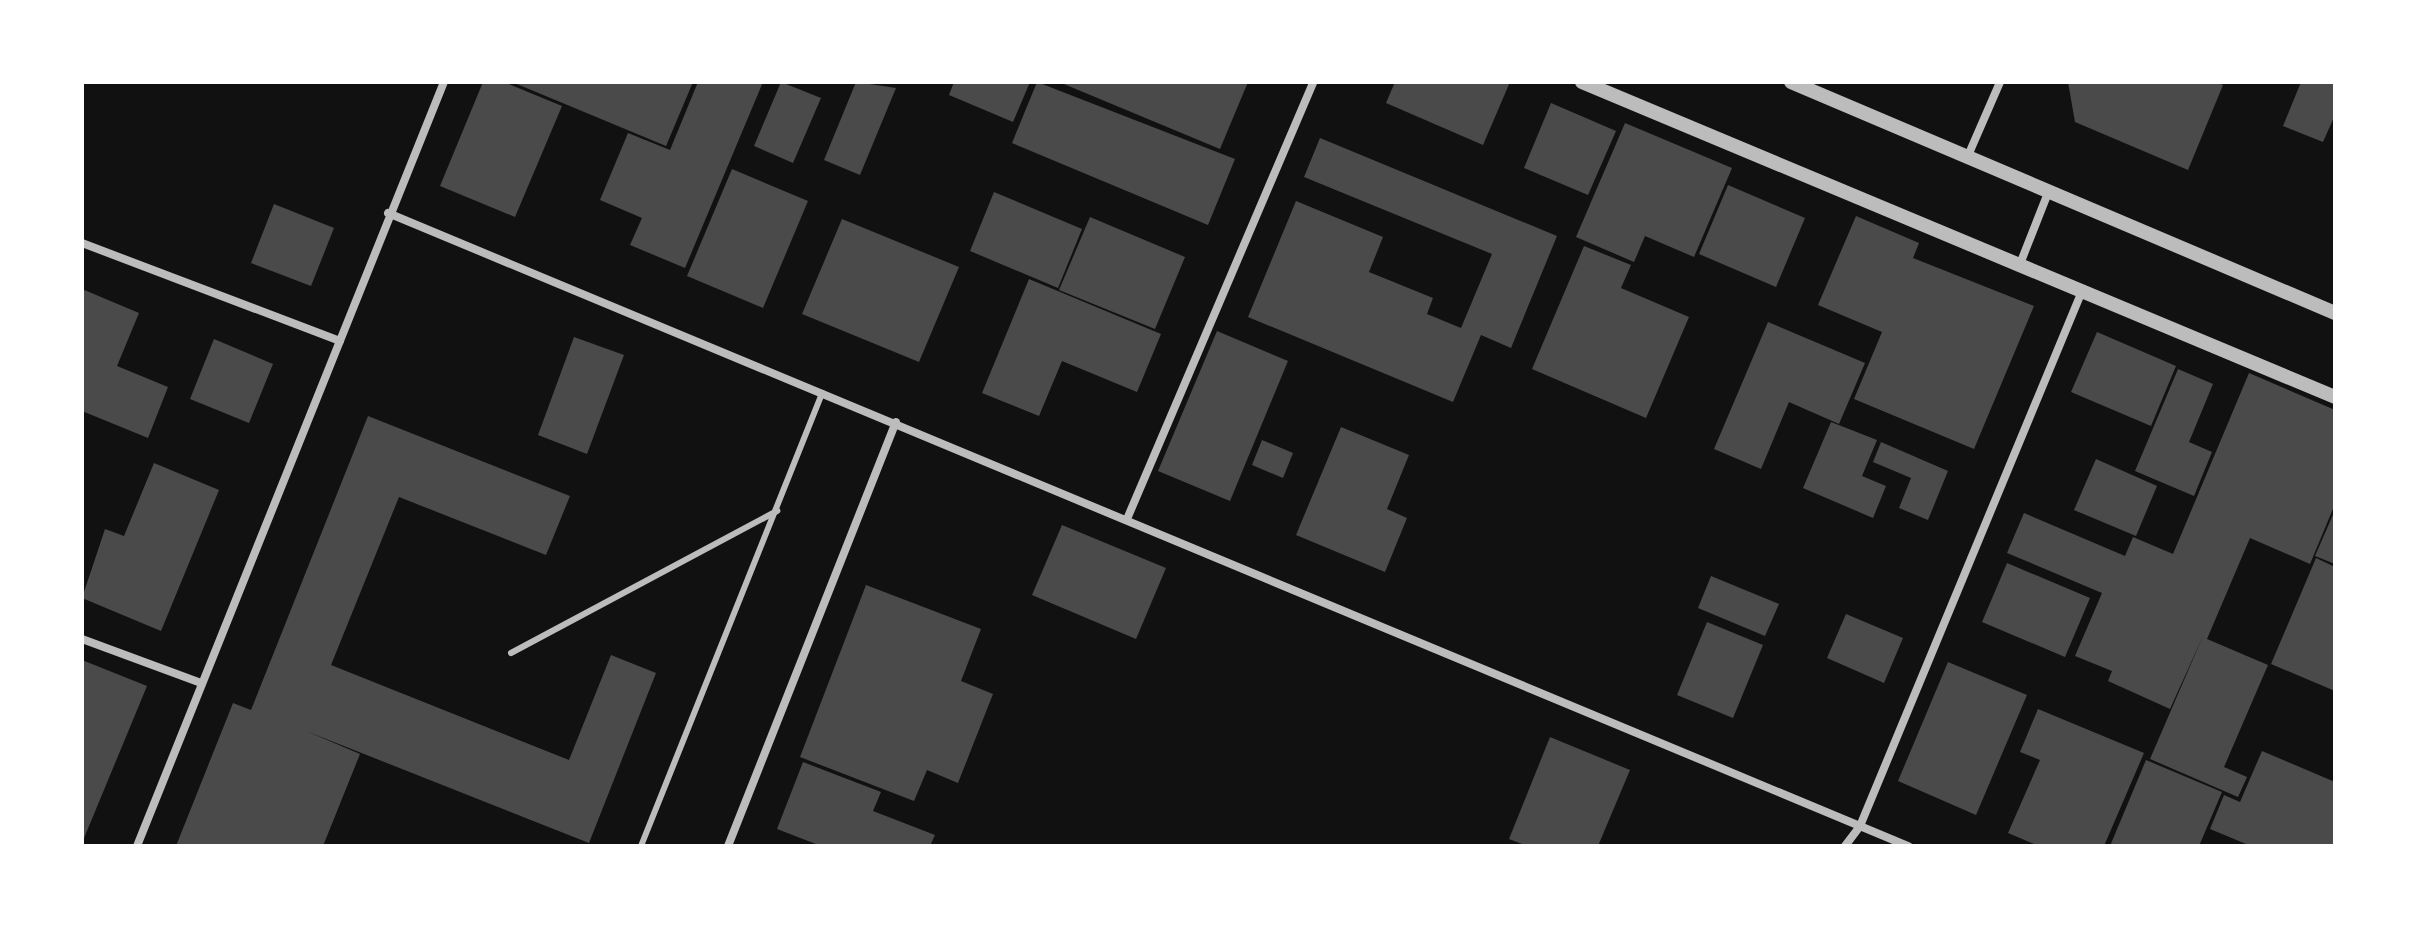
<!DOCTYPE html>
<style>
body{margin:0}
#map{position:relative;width:2417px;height:928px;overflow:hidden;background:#111;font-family:Signika,sans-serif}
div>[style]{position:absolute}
.building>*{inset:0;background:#4a4a4a}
.service>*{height:6px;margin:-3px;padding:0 3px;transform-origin:3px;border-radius:3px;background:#bcbcbc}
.minor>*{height:8px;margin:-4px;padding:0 4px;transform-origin:4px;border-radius:4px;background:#bcbcbc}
.tertiary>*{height:14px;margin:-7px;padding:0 7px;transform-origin:7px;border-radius:7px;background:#bcbcbc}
span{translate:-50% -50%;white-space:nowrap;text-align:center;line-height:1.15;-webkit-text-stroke:8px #fff;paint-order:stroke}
.frame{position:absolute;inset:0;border:84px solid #fff;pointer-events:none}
</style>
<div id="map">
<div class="building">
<div style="clip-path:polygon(483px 82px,504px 82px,562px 106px,515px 217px,440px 186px)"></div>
<div style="clip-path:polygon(512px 82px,693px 82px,666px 146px)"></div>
<div style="clip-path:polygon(698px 82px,763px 82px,685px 268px,630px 245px,642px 218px,600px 200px,628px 133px,670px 150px)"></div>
<div style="clip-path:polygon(781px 82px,821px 98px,793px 163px,754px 146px)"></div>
<div style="clip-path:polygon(856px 82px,896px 88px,860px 175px,824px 160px)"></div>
<div style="clip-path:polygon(954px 82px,1030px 82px,1013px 122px,949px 95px)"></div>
<div style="clip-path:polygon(1037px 82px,1235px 159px,1208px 225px,1012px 143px)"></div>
<div style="clip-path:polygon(1059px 82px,1248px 82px,1220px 149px)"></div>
<div style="clip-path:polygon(1395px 82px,1510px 82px,1483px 145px,1386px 103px)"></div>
<div style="clip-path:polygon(2068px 82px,2215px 82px,2223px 85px,2188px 170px,2075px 122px)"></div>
<div style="clip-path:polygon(2301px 82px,2335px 82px,2335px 115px,2323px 142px,2283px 126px)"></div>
<div style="clip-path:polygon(1551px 103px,1616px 131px,1588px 195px,1524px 168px)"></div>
<div style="clip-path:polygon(1625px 123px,1732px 168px,1694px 257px,1645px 236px,1634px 262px,1576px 237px)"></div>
<div style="clip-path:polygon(1320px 138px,1557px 236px,1511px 348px,1481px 335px,1453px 402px,1248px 317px,1296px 201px,1383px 237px,1369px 272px,1433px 298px,1427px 314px,1461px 328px,1492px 254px,1304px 177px)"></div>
<div style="clip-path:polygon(732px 169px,808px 201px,763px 308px,687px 276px)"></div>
<div style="clip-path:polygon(1728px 185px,1805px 218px,1776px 287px,1699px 254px)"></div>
<div style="clip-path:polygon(994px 192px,1082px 229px,1058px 288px,970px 251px)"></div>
<div style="clip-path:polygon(274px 204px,334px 228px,311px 286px,251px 263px)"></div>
<div style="clip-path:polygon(1856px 216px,1919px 243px,1913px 258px,2034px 306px,1974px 449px,1854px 399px,1882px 332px,1818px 305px)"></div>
<div style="clip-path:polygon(1090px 217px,1185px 257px,1155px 329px,1059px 290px)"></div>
<div style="clip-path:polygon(842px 219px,959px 267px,919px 362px,802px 314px)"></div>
<div style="clip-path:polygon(1584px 246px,1631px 265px,1621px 288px,1689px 317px,1646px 418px,1532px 369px)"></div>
<div style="clip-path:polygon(1029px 279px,1161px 334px,1137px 392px,1062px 361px,1039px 416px,982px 393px)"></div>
<div style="clip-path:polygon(82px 289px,139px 313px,117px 366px,168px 387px,148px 438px,82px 411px)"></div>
<div style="clip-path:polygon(1768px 322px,1865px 363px,1839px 424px,1789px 402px,1761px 469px,1714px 449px)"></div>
<div style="clip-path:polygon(1217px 331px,1288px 361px,1230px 501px,1158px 471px)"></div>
<div style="clip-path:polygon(2097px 332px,2176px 366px,2151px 426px,2071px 392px)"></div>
<div style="clip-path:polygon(574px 337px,624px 355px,587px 454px,538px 435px)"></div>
<div style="clip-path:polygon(214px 339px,273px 364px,249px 423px,190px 399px)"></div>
<div style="clip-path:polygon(2178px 369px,2213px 384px,2189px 442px,2212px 452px,2194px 496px,2135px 471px)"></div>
<div style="clip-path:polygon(2249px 373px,2335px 410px,2335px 504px,2310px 564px,2250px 538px,2207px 639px,2268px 665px,2224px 767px,2247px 777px,2238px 797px,2150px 759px,2203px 636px,2170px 709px,2108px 681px,2112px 671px,2075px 656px,2102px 593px,2007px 553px,2024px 513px,2125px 556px,2133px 537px,2173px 554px)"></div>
<div style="clip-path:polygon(368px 416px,570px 496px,546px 555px,399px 497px,331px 665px,569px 760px,611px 655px,656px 673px,589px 843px,306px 731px,360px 754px,323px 846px,176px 846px,233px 703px,251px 710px)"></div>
<div style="clip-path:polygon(1831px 422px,1877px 440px,1862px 476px,1886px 486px,1873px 518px,1803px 488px)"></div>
<div style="clip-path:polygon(1341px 427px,1409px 455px,1387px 509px,1407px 518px,1385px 572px,1296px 535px)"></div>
<div style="clip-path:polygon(1262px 440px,1293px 453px,1283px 478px,1252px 465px)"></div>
<div style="clip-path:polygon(1881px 442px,1948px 471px,1928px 520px,1899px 508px,1911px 478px,1873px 462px)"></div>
<div style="clip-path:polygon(2096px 459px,2157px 486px,2136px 536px,2074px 510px)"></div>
<div style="clip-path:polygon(154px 463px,219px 490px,161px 631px,82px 598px,105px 529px,124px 536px)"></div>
<div style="clip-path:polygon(2335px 510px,2335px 564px,2315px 556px)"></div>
<div style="clip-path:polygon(1062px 525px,1166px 568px,1136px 639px,1032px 595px)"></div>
<div style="clip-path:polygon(2316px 558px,2335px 567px,2335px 691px,2271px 664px)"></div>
<div style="clip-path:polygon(2007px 563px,2090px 598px,2065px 657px,1982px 622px)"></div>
<div style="clip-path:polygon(1711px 576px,1779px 604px,1765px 636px,1698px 608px)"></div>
<div style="clip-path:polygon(866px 585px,981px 629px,961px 681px,993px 694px,958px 783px,927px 770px,914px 801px,800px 757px)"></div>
<div style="clip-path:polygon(1846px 614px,1903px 638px,1884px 683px,1827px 658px)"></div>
<div style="clip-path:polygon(1707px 622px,1763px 645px,1733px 718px,1677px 695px)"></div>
<div style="clip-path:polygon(82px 660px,147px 686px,82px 843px)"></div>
<div style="clip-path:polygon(1948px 662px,2027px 695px,1976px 815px,1898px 781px)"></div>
<div style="clip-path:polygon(2038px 709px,2144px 753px,2104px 846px,2039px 846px,2008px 833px,2040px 760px,2020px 752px)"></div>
<div style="clip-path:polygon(1550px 737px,1630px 770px,1598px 846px,1527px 846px,1509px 839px)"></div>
<div style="clip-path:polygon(2262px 751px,2335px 782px,2335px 846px,2251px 846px,2210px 829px,2224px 795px,2240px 802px)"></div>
<div style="clip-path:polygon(2146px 760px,2222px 792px,2199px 846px,2110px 846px)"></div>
<div style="clip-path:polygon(803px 762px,881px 792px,873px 811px,935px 835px,930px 846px,821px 846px,777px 829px)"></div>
</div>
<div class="service">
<div style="left:511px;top:653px;width:302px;rotate:-28.1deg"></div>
<div style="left:641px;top:846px;width:488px;rotate:-68.2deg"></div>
</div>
<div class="minor">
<div style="left:1967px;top:158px;width:83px;rotate:-66.5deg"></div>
<div style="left:388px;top:213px;width:1647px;rotate:22.61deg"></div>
<div style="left:82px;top:243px;width:276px;rotate:20.8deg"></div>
<div style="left:2020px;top:264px;width:76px;rotate:-68.5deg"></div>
<div style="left:1127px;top:519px;width:475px;rotate:-66.9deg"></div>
<div style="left:82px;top:639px;width:127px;rotate:20.3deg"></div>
<div style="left:137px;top:846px;width:823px;rotate:-68.11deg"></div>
<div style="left:728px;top:846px;width:456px;rotate:-68.4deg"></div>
<div style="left:1845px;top:846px;width:25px;rotate:-53deg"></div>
<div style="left:1860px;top:826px;width:579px;rotate:-67.46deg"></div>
</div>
<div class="tertiary">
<div style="left:1582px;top:82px;width:816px;rotate:22.7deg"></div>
<div style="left:1791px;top:82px;width:591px;rotate:23.01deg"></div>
</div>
<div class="frame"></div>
</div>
